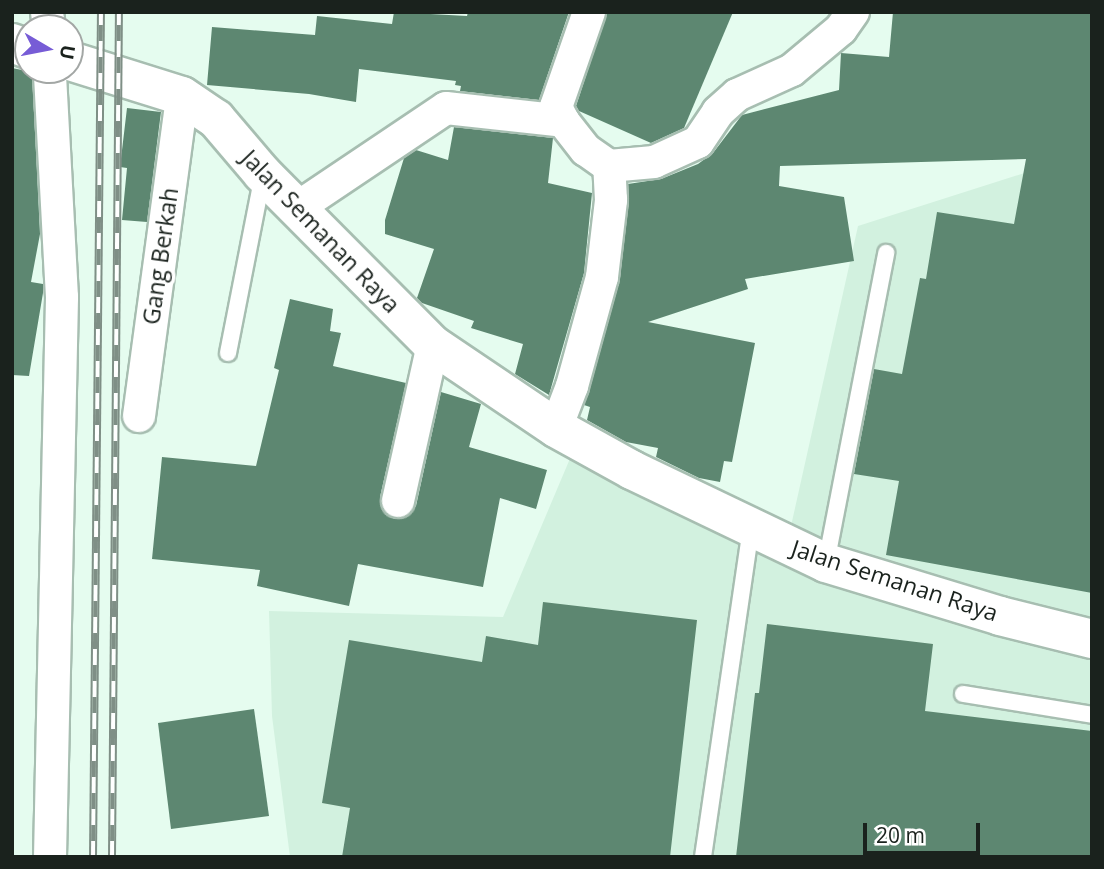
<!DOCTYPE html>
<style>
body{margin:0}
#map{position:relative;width:1104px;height:869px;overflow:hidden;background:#e5fcef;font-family:"Open Sans",sans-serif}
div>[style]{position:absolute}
.built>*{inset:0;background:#d2f1df}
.building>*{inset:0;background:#5d8771}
.roads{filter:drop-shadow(2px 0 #a7beb1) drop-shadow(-2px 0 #a7beb1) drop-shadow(0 2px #a7beb1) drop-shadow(0 -2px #a7beb1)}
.lane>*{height:16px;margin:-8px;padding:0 8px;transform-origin:8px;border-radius:8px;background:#fff}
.street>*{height:32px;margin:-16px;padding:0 16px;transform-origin:16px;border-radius:16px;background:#fff}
.secondary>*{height:38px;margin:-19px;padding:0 19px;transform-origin:19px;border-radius:19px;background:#fff}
.rail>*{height:8px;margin-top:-4px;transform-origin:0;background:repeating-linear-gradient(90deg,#fff 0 16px,#7f8f86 0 32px);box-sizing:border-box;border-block:2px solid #7f8f86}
span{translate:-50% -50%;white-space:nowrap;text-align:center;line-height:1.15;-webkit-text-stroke:7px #fff;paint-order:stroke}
.street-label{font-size:23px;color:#1a221d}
.frame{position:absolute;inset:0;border:14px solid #1a221d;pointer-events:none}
.north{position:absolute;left:14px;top:14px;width:70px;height:70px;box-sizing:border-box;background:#fff;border:2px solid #a3a7a5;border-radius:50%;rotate:100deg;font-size:19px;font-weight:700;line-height:28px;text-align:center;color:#1a221d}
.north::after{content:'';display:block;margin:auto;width:24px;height:32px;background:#775cd6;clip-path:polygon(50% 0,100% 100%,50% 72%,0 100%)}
.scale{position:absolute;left:863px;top:823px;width:117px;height:32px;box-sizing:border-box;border:4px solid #1a221d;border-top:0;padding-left:9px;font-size:21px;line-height:24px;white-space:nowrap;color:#1a221d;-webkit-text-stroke:5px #fff;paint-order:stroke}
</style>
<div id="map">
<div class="built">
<div style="clip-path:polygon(1092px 155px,1092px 857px,290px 857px,272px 716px,269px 611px,503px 617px,577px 442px,791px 526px,858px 226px,1059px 162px)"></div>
</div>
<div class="building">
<div style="clip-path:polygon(394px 12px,467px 16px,468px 12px,569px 12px,539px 100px,460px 91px,461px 86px,455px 85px,456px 81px,359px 69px,356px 102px,309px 94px,207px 85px,212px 27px,315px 35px,317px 16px,392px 24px)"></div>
<div style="clip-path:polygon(607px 12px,733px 12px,684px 128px,651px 143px,579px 111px,576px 106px)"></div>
<div style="clip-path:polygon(893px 12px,1092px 12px,1092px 593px,886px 555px,899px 481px,854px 474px,874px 369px,902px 374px,920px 278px,926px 279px,937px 212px,1014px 224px,1026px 159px,780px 166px,779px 186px,844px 197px,854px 261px,745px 279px,748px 289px,648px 322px,755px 343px,732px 462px,724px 461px,720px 482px,699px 478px,656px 457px,658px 448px,626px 442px,587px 420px,590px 407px,584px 405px,620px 279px,628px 184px,661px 179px,698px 164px,713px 153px,742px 115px,839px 90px,841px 53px,889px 57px)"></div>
<div style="clip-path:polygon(12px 68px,32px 72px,40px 234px,31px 282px,43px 284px,43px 293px,29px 376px,12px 375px)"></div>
<div style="clip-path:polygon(127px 108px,161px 112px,147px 222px,122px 220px,127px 168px,120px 167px)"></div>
<div style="clip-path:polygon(454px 127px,553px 138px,548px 183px,592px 193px,584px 273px,549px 395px,515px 374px,523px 344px,471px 328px,474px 321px,422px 303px,417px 298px,434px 249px,385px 234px,385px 220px,404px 158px,416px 150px,448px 160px)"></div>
<div style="clip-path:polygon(290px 299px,333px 309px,330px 331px,341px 333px,333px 366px,406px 383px,380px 497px,381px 507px,386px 515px,395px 519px,404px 518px,416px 506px,441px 392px,481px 404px,469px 447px,547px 470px,536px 509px,500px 498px,483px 587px,358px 564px,349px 606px,257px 586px,260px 570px,152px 559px,162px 457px,256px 466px,279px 370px,274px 368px)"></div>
<div style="clip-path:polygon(543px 602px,697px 620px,670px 857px,342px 857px,350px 808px,322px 803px,349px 640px,482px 662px,486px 636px,538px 645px)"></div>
<div style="clip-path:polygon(767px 624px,933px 644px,925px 711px,1092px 731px,1092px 857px,736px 857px,755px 693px,759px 693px)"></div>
<div style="clip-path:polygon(254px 709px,269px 816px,171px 829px,158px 723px)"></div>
</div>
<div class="roads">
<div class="lane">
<div style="left:228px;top:353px;width:177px;rotate:-78.9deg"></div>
<div style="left:826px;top:563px;width:316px;rotate:-79deg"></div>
<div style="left:963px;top:694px;width:131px;rotate:9.2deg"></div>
<div style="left:703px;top:857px;width:333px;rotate:-81.7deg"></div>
</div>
<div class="street">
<div style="left:47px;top:12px;width:16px;rotate:83deg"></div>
<div style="left:589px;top:12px;width:101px;rotate:109.2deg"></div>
<div style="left:556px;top:107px;width:16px;rotate:63deg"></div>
<div style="left:563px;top:121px;width:37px;rotate:52deg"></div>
<div style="left:586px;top:150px;width:28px;rotate:35deg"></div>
<div style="left:609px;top:166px;width:45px;rotate:-5.1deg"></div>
<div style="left:654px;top:162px;width:48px;rotate:-24.4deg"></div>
<div style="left:698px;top:142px;width:36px;rotate:-56deg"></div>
<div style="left:718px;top:112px;width:25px;rotate:-42deg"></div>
<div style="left:737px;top:95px;width:60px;rotate:-24.4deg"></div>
<div style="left:792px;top:70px;width:64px;rotate:-39.9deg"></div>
<div style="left:841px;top:29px;width:21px;rotate:-55deg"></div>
<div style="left:297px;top:208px;width:179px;rotate:-33.9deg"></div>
<div style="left:446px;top:108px;width:118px;rotate:6.3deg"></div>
<div style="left:139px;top:416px;width:323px;rotate:-82.3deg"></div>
<div style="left:556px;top:428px;width:45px;rotate:-69.1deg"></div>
<div style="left:572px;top:386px;width:113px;rotate:-74.6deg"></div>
<div style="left:602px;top:277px;width:78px;rotate:-83.3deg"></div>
<div style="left:611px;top:200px;width:34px;rotate:-93deg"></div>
<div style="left:398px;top:501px;width:160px;rotate:-77.4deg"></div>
<div style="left:50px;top:857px;width:560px;rotate:-88.77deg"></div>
<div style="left:62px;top:297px;width:225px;rotate:-93.1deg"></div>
</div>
<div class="secondary">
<div style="left:12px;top:43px;width:17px;rotate:21deg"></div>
<div style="left:70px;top:61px;width:117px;rotate:17.4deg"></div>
<div style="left:182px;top:96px;width:41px;rotate:34.1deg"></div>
<div style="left:216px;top:119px;width:71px;rotate:49.6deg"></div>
<div style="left:262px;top:173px;width:243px;rotate:45.2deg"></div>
<div style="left:433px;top:345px;width:148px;rotate:34deg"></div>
<div style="left:556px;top:428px;width:87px;rotate:28.9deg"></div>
<div style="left:632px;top:470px;width:215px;rotate:25.6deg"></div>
<div style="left:826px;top:563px;width:182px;rotate:16.9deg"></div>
<div style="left:1000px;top:616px;width:95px;rotate:14deg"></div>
</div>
</div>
<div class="rail">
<div style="left:93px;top:857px;width:845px;rotate:-89.46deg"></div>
<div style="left:112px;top:857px;width:845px;rotate:-89.53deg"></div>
</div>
<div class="street-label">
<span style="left:321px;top:231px;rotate:46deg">Jalan Semanan Raya</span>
<span style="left:160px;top:256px;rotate:-82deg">Gang Berkah</span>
<span style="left:895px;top:580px;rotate:18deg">Jalan Semanan Raya</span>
</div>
<div class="frame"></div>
<div class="north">U</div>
<div class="scale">20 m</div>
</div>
